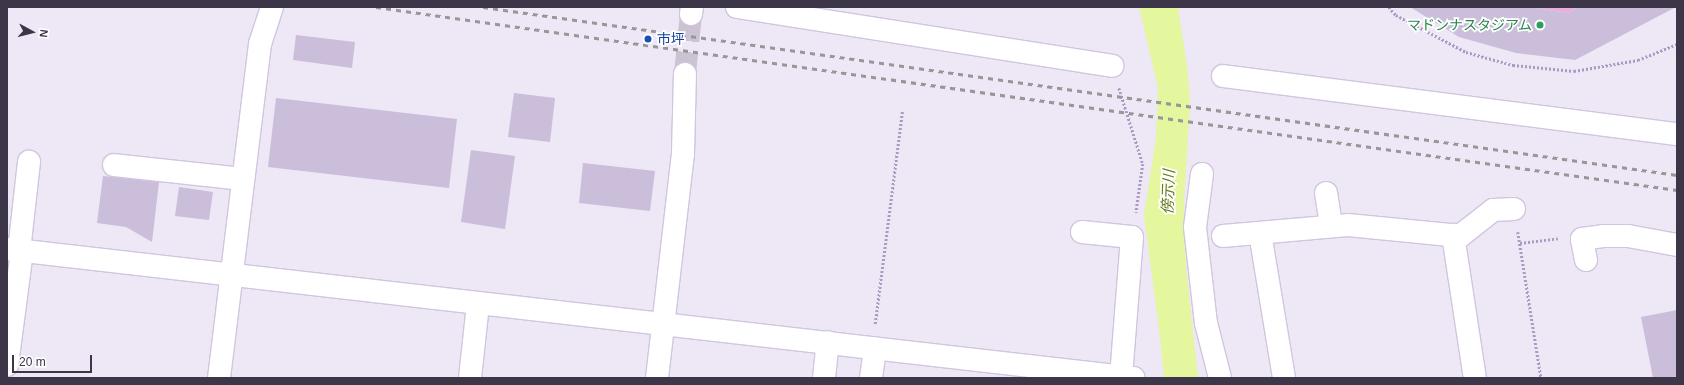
<!DOCTYPE html>
<meta charset="utf-8">
<style>
body{margin:0}
#map{position:relative;width:1684px;height:385px;overflow:hidden;background:#eee7f5;font-family:Arial,"Noto Sans JP",sans-serif}
div>[style]{position:absolute}
.green>*{inset:0;background:#ecacdc}
.water>*{inset:0;background:#e4f69e}
.building>*{inset:0;background:#cabeda}
.minor-tunnel>*{height:22px;margin-top:-11px;transform-origin:0;background:repeating-linear-gradient(90deg,#cbc3d2 0 22px,transparent 0 33px)}
.path>*{height:2.5px;margin-top:-1.25px;transform-origin:0;background:repeating-linear-gradient(90deg,#ac98c4 0 2px,transparent 0 4px)}
.roads{filter:drop-shadow(1px 0 #d1c5df) drop-shadow(-1px 0 #d1c5df) drop-shadow(0 1px #d1c5df) drop-shadow(0 -1px #d1c5df)}
.minor>*{height:22px;margin:-11px;padding:0 11px;transform-origin:11px;border-radius:11px;background:#fff}
.rail>*{height:3px;margin-top:-1.5px;transform-origin:0;background:repeating-linear-gradient(90deg,#979797 0 5px,transparent 0 10px)}
.dots>*{width:11px;height:11px;translate:-50% -50%;box-sizing:border-box;border:2px solid #fff;border-radius:50%}
span{translate:-50% -50%;white-space:nowrap;text-align:center;line-height:1.15;-webkit-text-stroke:3.5px #fff;paint-order:stroke}
.leisure-label{font-size:14px;color:#27864d}
.right{translate:-100% -50%;text-align:right}
.transit-label{font-size:14px;color:#164399}
.left{translate:0 -50%;text-align:left}
.water-label{font-size:15px;color:#64781d;font-style:italic}
.frame{position:absolute;inset:0;border:8px solid #3d3548;pointer-events:none}
.north{position:absolute;left:12px;top:12px;width:40px;height:40px;-webkit-text-stroke:3px #fff;paint-order:stroke;rotate:97deg;font-size:11px;font-weight:700;line-height:16px;text-align:center;color:#3d3548}
.north::after{content:'';display:block;margin:auto;width:14px;height:18px;background:#3d3548;clip-path:polygon(50% 0,100% 100%,50% 72%,0 100%)}
.scale{position:absolute;left:12px;top:355px;width:80px;height:18px;box-sizing:border-box;border:2px solid #3d3548;border-top:0;padding-left:5px;font-size:12px;line-height:14px;white-space:nowrap;color:#3d3548;-webkit-text-stroke:3px #fff;paint-order:stroke}
</style>
<div id="map">
<div class="green">
<div style="clip-path:polygon(1529px 7px,1578px 7px,1568px 13px)"></div>
</div>
<div class="water">
<div style="clip-path:polygon(1139px 7px,1178px 7px,1188px 73px,1190px 104px,1184px 203px,1186px 267px,1198px 378px,1164px 378px,1160px 337px,1144px 215px,1156px 138px,1158px 88px)"></div>
</div>
<div class="building">
<div style="clip-path:polygon(1410px 7px,1529px 7px,1568px 13px,1578px 7px,1676px 7px,1575px 60px,1516px 53px,1459px 37px)"></div>
<div style="clip-path:polygon(296px 35px,355px 42px,352px 68px,293px 60px)"></div>
<div style="clip-path:polygon(514px 93px,555px 98px,550px 142px,508px 137px)"></div>
<div style="clip-path:polygon(276px 98px,457px 119px,449px 188px,268px 167px)"></div>
<div style="clip-path:polygon(471px 150px,515px 156px,505px 229px,461px 222px)"></div>
<div style="clip-path:polygon(583px 163px,655px 171px,650px 211px,579px 203px)"></div>
<div style="clip-path:polygon(103px 176px,159px 182px,152px 242px,126px 227px,97px 223px)"></div>
<div style="clip-path:polygon(179px 187px,213px 192px,209px 220px,175px 216px)"></div>
<div style="clip-path:polygon(1677px 310px,1677px 378px,1653px 378px,1641px 317px)"></div>
</div>
<div class="minor-tunnel">
<div style="left:685px;top:74px;width:60px;rotate:-84.3deg"></div>
</div>
<div class="path">
<div style="left:1389px;top:7px;width:11px;rotate:49deg"></div>
<div style="left:1396px;top:15px;width:79px;rotate:27.9deg"></div>
<div style="left:1466px;top:52px;width:49px;rotate:15.5deg"></div>
<div style="left:1513px;top:65px;width:61px;rotate:5.6deg"></div>
<div style="left:1574px;top:71px;width:65px;rotate:-9.8deg"></div>
<div style="left:1638px;top:60px;width:42px;rotate:-22.3deg"></div>
<div style="left:1119px;top:88px;width:80px;rotate:72.5deg"></div>
<div style="left:1143px;top:164px;width:49px;rotate:98.1deg"></div>
<div style="left:1518px;top:232px;width:148px;rotate:81deg"></div>
<div style="left:1520px;top:243px;width:38px;rotate:-7deg"></div>
<div style="left:875px;top:324px;width:214px;rotate:-82.7deg"></div>
</div>
<div class="roads">
<div class="minor">
<div style="left:737px;top:7px;width:380px;rotate:8.9deg"></div>
<div style="left:691px;top:14px;width:7px;rotate:-82deg"></div>
<div style="left:1223px;top:76px;width:458px;rotate:7.3deg"></div>
<div style="left:114px;top:165px;width:130px;rotate:6.2deg"></div>
<div style="left:1202px;top:174px;width:53px;rotate:97.5deg"></div>
<div style="left:1195px;top:227px;width:97px;rotate:83.5deg"></div>
<div style="left:1206px;top:323px;width:57px;rotate:75.7deg"></div>
<div style="left:1326px;top:193px;width:33px;rotate:81deg"></div>
<div style="left:1082px;top:232px;width:50px;rotate:5.7deg"></div>
<div style="left:1132px;top:237px;width:140px;rotate:94.5deg"></div>
<div style="left:1260px;top:233px;width:147px;rotate:80.6deg"></div>
<div style="left:1453px;top:235px;width:145px;rotate:81.3deg"></div>
<div style="left:1223px;top:236px;width:125px;rotate:-5deg"></div>
<div style="left:1348px;top:225px;width:113px;rotate:5.6deg"></div>
<div style="left:1460px;top:236px;width:42px;rotate:-38.2deg"></div>
<div style="left:1493px;top:210px;width:21px;rotate:-3deg"></div>
<div style="left:7px;top:249px;width:1134px;rotate:6.53deg"></div>
<div style="left:19px;top:251px;width:90px;rotate:-83.6deg"></div>
<div style="left:1586px;top:260px;width:21px;rotate:-101deg"></div>
<div style="left:1582px;top:239px;width:21px;rotate:-8deg"></div>
<div style="left:1603px;top:236px;width:25px"></div>
<div style="left:1628px;top:236px;width:50px;rotate:10.4deg"></div>
<div style="left:7px;top:365px;width:115px;rotate:-82.5deg"></div>
<div style="left:219px;top:378px;width:337px;rotate:-83deg"></div>
<div style="left:260px;top:44px;width:39px;rotate:-72deg"></div>
<div style="left:470px;top:378px;width:74px;rotate:-83.8deg"></div>
<div style="left:657px;top:378px;width:226px;rotate:-83.4deg"></div>
<div style="left:683px;top:154px;width:80px;rotate:-88.6deg"></div>
<div style="left:824px;top:378px;width:36px;rotate:-84deg"></div>
<div style="left:871px;top:378px;width:30px;rotate:-82deg"></div>
</div>
</div>
<div class="rail">
<div style="left:376px;top:7px;width:1314px;rotate:8.01deg"></div>
<div style="left:483px;top:7px;width:1206px;rotate:8.01deg"></div>
</div>
<div class="dots">
<div style="left:1540px;top:25px;background:#2e9e5b"></div>
<div style="left:648px;top:39px;background:#1a4fb4"></div>
</div>
<div class="leisure-label">
<span class="right" style="left:1532px;top:25px">マドンナスタジアム</span>
</div>
<div class="transit-label">
<span class="left" style="left:657px;top:39px">市坪</span>
</div>
<div class="water-label">
<span style="left:1168px;top:192px;rotate:-88deg">傍示川</span>
</div>
<div class="frame"></div>
<div class="north">N</div>
<div class="scale">20 m</div>
</div>
